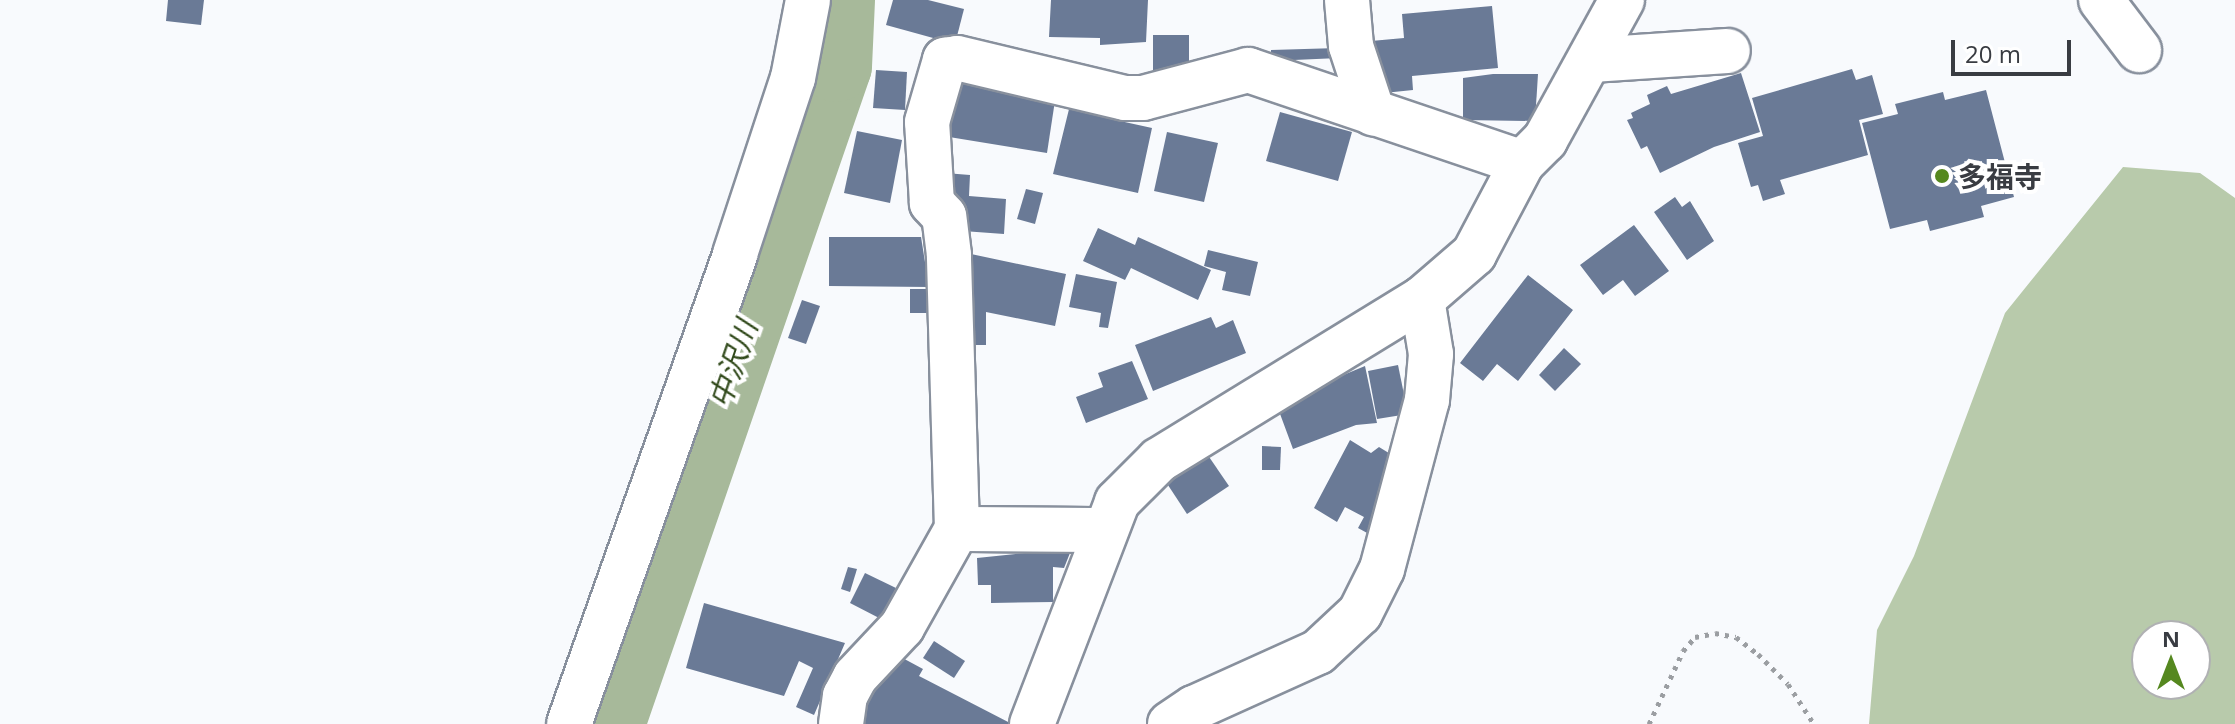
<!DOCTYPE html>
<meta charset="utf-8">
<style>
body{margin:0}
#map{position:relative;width:2235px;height:724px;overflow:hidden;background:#f8fafd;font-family:"Open Sans","Noto Sans JP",sans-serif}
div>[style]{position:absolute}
.forest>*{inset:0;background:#b8caab}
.river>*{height:72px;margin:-36px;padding:0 36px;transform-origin:36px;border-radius:36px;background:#a7b99a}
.building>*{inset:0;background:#6a7a96}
.path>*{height:5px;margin-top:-2.5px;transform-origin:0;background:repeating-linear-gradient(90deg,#9b9ea2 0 4px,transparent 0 10px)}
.roads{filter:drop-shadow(2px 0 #88909d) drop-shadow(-2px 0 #88909d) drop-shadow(0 2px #88909d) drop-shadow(0 -2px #88909d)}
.minor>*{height:44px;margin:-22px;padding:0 22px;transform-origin:22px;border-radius:22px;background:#fff}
.dots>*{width:22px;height:22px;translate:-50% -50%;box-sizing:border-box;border:4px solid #fff;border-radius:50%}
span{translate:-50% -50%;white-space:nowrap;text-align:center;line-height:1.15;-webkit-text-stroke:8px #fff;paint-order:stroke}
.poi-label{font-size:28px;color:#393c42;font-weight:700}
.left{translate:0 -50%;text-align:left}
.water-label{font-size:30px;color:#2f4819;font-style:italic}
.north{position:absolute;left:2131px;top:620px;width:80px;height:80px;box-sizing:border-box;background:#fff;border:2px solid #b0b1b3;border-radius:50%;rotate:0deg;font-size:22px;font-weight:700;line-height:32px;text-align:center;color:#393c42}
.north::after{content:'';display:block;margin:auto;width:28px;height:36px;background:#55881f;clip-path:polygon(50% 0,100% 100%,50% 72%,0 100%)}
.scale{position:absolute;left:1951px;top:40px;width:120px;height:36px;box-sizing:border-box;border:4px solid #393c42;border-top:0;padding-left:10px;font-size:24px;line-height:28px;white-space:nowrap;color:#393c42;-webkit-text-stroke:6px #fff;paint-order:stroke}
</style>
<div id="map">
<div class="forest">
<div style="clip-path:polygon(evenodd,2123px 167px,2200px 173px,2235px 198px,2235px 724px,1869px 724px,1877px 630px,1914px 556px,2005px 313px,2123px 167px,2147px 636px,2195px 636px,2195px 684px,2147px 684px,2147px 636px)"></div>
</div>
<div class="river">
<div style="left:609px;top:724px;width:696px;rotate:-70.97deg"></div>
<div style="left:836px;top:66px;width:66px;rotate:-87.4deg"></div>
</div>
<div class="building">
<div style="clip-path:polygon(168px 0,204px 0,201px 25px,166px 21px)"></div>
<div style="clip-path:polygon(893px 0,928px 0,964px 9px,955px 44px,886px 25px)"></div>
<div style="clip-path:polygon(1051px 0,1148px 0,1146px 42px,1100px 45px,1100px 38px,1049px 37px)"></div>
<div style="clip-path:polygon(1492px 6px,1498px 68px,1412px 76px,1413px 90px,1384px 93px,1371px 41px,1404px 38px,1402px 14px)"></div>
<div style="clip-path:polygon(1153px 35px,1189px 35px,1189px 70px,1153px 70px)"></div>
<div style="clip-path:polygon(1338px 48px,1339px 58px,1271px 61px,1271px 50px)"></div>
<div style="clip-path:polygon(1852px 69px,1856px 80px,1872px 75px,1883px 114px,1859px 120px,1868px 155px,1780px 180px,1785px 194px,1763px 201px,1758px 185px,1751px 187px,1738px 143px,1763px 136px,1752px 98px)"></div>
<div style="clip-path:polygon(876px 70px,907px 72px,905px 110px,873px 108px)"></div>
<div style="clip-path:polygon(1741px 73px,1760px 132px,1714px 147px,1660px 173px,1647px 146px,1641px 149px,1627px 120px,1633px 118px,1631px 113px,1650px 104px,1647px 95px,1667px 86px,1671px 94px)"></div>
<div style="clip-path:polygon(1493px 74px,1538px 74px,1535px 121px,1463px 120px,1463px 78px)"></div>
<div style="clip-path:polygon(949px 78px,1056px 94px,1047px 153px,943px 136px)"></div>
<div style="clip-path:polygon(1986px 90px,2014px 197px,1981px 206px,1984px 217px,1930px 231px,1927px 220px,1890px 229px,1862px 123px,1898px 114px,1895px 104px,1943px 92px,1945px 100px)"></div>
<div style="clip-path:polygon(1071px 101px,1113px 111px,1111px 119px,1152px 128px,1138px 193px,1053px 174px)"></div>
<div style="clip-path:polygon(1280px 112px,1352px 132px,1338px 181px,1266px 161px)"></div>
<div style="clip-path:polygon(857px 131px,902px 140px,890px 203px,844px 193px)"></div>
<div style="clip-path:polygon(1167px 132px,1218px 143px,1204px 202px,1154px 191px)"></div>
<div style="clip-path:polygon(945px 173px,970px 175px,969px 196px,1006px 199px,1004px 234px,963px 231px,965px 208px,943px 206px)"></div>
<div style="clip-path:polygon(1026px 189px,1043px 193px,1035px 224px,1017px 219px)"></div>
<div style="clip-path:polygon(1675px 197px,1682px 207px,1690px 201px,1714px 241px,1687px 260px,1654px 212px)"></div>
<div style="clip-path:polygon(1634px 225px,1669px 271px,1635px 296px,1623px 280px,1603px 295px,1580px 265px)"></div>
<div style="clip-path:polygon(1098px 228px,1135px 245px,1138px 237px,1211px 270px,1198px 300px,1131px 268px,1125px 280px,1083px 261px)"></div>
<div style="clip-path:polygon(829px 237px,921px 237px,929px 287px,829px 286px)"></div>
<div style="clip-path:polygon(1208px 250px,1258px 262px,1250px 296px,1222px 290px,1226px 272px,1204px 266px)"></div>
<div style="clip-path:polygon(971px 254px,1066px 274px,1055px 326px,986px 312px,986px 345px,961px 345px,961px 307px)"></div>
<div style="clip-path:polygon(1076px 274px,1117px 282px,1108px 328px,1099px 327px,1101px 313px,1069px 307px)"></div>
<div style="clip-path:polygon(1528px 275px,1573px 310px,1518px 381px,1497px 364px,1483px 381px,1460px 363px)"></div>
<div style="clip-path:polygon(910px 289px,931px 289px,931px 313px,910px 313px)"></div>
<div style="clip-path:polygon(802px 300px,820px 306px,806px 344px,788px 338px)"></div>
<div style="clip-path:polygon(1211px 317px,1216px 328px,1233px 320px,1246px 353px,1153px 391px,1135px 345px)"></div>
<div style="clip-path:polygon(1564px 348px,1581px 364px,1555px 391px,1539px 375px)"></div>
<div style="clip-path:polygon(1132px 361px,1148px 399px,1086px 423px,1076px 397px,1103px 387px,1098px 373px)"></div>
<div style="clip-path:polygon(1398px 365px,1408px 414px,1377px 419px,1368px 371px)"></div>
<div style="clip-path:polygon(1365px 366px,1377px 423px,1356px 425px,1293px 449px,1276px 403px)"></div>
<div style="clip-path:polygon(1350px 440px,1371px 453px,1379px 447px,1397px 458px,1382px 482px,1389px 488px,1369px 534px,1358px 528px,1364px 517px,1345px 507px,1337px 522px,1314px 508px)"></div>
<div style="clip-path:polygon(1262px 446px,1281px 447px,1280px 470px,1262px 470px)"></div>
<div style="clip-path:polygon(1205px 451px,1229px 486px,1187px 514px,1164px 479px)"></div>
<div style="clip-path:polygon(1072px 548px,1064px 568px,1053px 567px,1053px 602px,991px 603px,991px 585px,978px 585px,977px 558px)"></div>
<div style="clip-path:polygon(848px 567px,857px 569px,850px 592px,841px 589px)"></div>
<div style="clip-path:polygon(865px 573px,896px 588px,881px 619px,850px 603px)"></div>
<div style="clip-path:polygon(704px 603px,845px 643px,814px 715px,796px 707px,813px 668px,799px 661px,784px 696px,686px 668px)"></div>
<div style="clip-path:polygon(934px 641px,965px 661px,954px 678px,923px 658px)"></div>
<div style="clip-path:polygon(897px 655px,923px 669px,919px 676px,1012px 724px,854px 724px,854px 706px)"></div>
</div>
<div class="path">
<div style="left:1649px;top:724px;width:81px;rotate:-65deg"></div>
<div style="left:1683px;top:651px;width:18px;rotate:-49deg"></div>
<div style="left:1695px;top:637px;width:20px;rotate:-11deg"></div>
<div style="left:1715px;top:633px;width:21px;rotate:11deg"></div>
<div style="left:1736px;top:637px;width:28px;rotate:38deg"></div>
<div style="left:1758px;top:654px;width:42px;rotate:45deg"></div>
<div style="left:1788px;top:684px;width:48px;rotate:57deg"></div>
</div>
<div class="roads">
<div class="minor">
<div style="left:1347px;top:0;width:46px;rotate:85deg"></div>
<div style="left:1351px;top:46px;width:71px;rotate:71.8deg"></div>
<div style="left:2101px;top:0;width:63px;rotate:52.8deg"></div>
<div style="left:1591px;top:60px;width:137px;rotate:-3.8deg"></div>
<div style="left:957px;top:529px;width:146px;rotate:0.4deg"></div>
<div style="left:569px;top:724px;width:498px;rotate:-70.5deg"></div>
<div style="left:735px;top:254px;width:185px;rotate:-71.8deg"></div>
<div style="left:793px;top:78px;width:79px;rotate:-79.1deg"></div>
<div style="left:841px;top:724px;width:28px;rotate:-82deg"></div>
<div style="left:845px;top:696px;width:21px;rotate:-62deg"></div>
<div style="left:855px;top:677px;width:69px;rotate:-46.8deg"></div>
<div style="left:902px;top:627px;width:112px;rotate:-60.7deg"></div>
<div style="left:957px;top:529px;width:274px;rotate:-91.7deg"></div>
<div style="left:949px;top:255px;width:39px;rotate:-97deg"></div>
<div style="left:944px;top:216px;width:18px;rotate:-133deg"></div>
<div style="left:932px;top:203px;width:81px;rotate:-93.5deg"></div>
<div style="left:927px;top:122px;width:65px;rotate:-73.8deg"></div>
<div style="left:945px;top:60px;width:12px;rotate:-9deg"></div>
<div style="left:957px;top:58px;width:173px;rotate:13.4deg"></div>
<div style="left:1125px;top:98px;width:18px"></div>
<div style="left:1143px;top:98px;width:109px;rotate:-14.9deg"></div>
<div style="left:1248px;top:70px;width:289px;rotate:18.7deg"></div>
<div style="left:1032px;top:724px;width:238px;rotate:-69deg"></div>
<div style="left:1117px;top:502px;width:59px;rotate:-45deg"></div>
<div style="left:1159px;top:460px;width:308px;rotate:-31.5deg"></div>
<div style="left:1422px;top:299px;width:69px;rotate:-40.9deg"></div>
<div style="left:1474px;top:254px;width:103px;rotate:-62.2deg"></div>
<div style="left:1522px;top:163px;width:33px;rotate:-45deg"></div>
<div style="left:1545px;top:140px;width:160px;rotate:-61.2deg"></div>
<div style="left:1170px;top:724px;width:29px;rotate:-34deg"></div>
<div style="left:1194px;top:708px;width:136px;rotate:-24.3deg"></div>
<div style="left:1318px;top:652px;width:57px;rotate:-42.9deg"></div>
<div style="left:1360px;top:613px;width:49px;rotate:-63.4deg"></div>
<div style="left:1382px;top:569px;width:175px;rotate:-75.1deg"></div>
<div style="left:1427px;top:400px;width:46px;rotate:-85deg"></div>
<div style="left:1431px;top:354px;width:56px;rotate:-99.3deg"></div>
</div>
</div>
<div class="dots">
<div style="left:1942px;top:176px;background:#55881f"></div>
</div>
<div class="poi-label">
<span class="left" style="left:1958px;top:176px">多福寺</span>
</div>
<div class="water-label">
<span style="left:733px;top:364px;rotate:-71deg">中沢川</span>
</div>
<div class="north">N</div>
<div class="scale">20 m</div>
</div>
